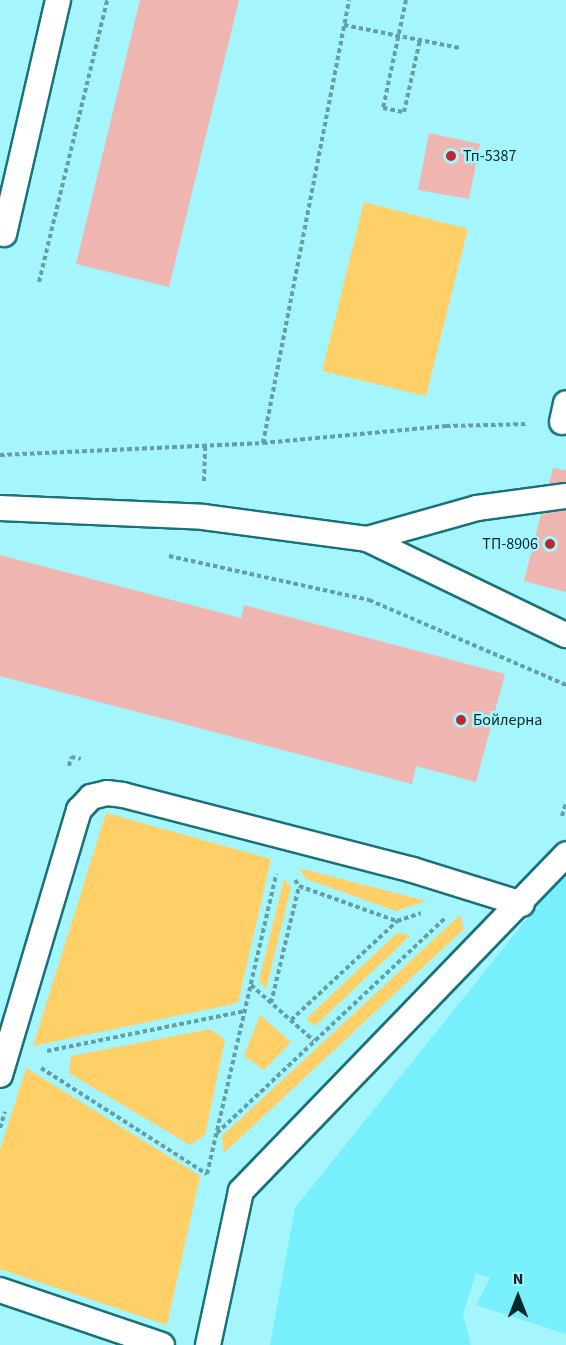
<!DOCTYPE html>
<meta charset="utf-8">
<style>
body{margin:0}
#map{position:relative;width:566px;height:1345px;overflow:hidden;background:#a5f5fd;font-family:"Source Sans 3",sans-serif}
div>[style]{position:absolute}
.built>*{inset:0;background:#78effc}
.green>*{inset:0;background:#ffcf68}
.building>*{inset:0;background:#efb6b1}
.path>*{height:4px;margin-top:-2px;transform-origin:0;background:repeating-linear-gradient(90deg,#63a0a6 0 4.5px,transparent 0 7.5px)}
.roads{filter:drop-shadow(2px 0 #197179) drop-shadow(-2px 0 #197179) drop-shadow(0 2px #197179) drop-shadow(0 -2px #197179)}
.lane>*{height:24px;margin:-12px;padding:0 12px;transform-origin:12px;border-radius:12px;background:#fff}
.dots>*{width:16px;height:16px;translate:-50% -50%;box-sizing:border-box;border:3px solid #a5f5fd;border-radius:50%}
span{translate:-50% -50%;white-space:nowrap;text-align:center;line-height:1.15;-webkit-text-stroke:5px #a5f5fd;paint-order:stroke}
.poi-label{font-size:16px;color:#05282b}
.left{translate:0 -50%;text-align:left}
.right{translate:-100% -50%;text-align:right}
.north{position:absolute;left:488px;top:1267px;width:60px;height:60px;-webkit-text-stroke:4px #a5f5fd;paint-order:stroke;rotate:0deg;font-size:16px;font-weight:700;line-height:24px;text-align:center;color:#05282b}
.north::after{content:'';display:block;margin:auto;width:21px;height:27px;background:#05282b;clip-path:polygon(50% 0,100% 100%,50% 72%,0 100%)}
</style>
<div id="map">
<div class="built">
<div style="clip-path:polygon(566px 870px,566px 1334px,476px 1305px,490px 1278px,476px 1273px,463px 1314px,471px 1345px,270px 1345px,295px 1208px)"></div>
</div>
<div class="green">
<div style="clip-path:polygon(364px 202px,468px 229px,426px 396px,322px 371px)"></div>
<div style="clip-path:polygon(106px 813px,271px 859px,238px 1003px,33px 1046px)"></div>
<div style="clip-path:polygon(299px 868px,426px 901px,396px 911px,306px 879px)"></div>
<div style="clip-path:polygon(284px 879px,291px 887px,266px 989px,259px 980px)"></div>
<div style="clip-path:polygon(460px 915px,464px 929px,224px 1153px,222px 1136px)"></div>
<div style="clip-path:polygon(398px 932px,410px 936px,315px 1026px,306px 1019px)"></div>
<div style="clip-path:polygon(260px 1015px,291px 1042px,264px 1070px,244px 1056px)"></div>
<div style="clip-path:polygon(210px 1029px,225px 1040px,205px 1135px,190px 1145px,69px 1073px,71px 1056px)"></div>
<div style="clip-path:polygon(26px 1068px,200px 1176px,167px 1325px,0 1269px,0 1150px)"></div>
</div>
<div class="building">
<div style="clip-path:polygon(140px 0,239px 0,169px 287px,76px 264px)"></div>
<div style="clip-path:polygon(429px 133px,480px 144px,469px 199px,418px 190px)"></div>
<div style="clip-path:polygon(553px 468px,566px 470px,566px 482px,549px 484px)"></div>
<div style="clip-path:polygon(566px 510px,566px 592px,524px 581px,541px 514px)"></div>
<div style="clip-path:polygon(0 555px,241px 618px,244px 605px,505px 674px,476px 782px,416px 766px,412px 784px,0 676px)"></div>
</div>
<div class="path">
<div style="left:406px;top:0;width:110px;rotate:102deg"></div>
<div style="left:383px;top:108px;width:21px;rotate:11deg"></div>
<div style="left:404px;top:112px;width:74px;rotate:-77.5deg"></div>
<div style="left:344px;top:25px;width:118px;rotate:11.2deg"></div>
<div style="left:39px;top:282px;width:290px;rotate:-76.4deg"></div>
<div style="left:263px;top:443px;width:451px;rotate:-79deg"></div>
<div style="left:0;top:455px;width:263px;rotate:-2.6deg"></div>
<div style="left:263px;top:443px;width:184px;rotate:-5.3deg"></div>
<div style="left:446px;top:426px;width:80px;rotate:-1.4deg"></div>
<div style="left:204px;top:481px;width:35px;rotate:-88deg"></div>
<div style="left:169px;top:556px;width:205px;rotate:12.4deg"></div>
<div style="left:369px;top:600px;width:215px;rotate:23.3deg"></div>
<div style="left:69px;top:766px;width:9px;rotate:-77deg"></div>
<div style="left:71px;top:757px;width:10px;rotate:11deg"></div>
<div style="left:562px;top:816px;width:14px;rotate:-73deg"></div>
<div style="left:295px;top:880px;width:7px;rotate:56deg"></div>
<div style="left:299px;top:886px;width:104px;rotate:19.7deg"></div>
<div style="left:397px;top:921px;width:25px;rotate:-18deg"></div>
<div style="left:251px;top:985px;width:84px;rotate:41.6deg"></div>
<div style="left:271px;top:1003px;width:120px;rotate:-76.5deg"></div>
<div style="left:291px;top:1020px;width:145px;rotate:-43deg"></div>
<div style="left:47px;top:1051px;width:202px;rotate:-11.4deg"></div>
<div style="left:41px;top:1068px;width:197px;rotate:32.6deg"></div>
<div style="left:207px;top:1174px;width:308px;rotate:-77deg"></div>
<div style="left:0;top:1128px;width:17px;rotate:-73deg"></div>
<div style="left:217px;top:1133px;width:313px;rotate:-43.3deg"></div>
</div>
<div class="roads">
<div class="lane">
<div style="left:4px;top:234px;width:240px;rotate:-77deg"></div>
<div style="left:562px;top:422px;width:19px;rotate:-78deg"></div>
<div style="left:0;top:508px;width:203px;rotate:2.5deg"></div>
<div style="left:203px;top:517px;width:165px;rotate:7.6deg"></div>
<div style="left:367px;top:539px;width:221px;rotate:25.8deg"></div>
<div style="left:367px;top:539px;width:114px;rotate:-15.7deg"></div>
<div style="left:477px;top:508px;width:90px;rotate:-7.7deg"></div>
<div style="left:0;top:1075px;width:277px;rotate:-73.4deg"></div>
<div style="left:79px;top:810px;width:18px;rotate:-47deg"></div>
<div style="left:91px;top:797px;width:16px;rotate:-14deg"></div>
<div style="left:107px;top:793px;width:16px;rotate:7deg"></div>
<div style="left:123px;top:795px;width:300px;rotate:14.5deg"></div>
<div style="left:413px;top:870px;width:114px;rotate:17.3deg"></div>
<div style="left:0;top:1290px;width:171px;rotate:18.8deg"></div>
<div style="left:208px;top:1345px;width:157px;rotate:-77.9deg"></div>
<div style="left:241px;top:1191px;width:468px;rotate:-46deg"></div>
</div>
</div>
<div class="dots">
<div style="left:451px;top:156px;background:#b92930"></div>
<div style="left:550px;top:544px;background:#b92930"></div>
<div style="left:461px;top:720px;background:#b92930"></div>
</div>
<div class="poi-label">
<span class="left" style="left:463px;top:156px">Тп-5387</span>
<span class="right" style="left:538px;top:544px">ТП-8906</span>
<span class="left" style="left:473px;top:720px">Бойлерна</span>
</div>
<div class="north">N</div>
</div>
